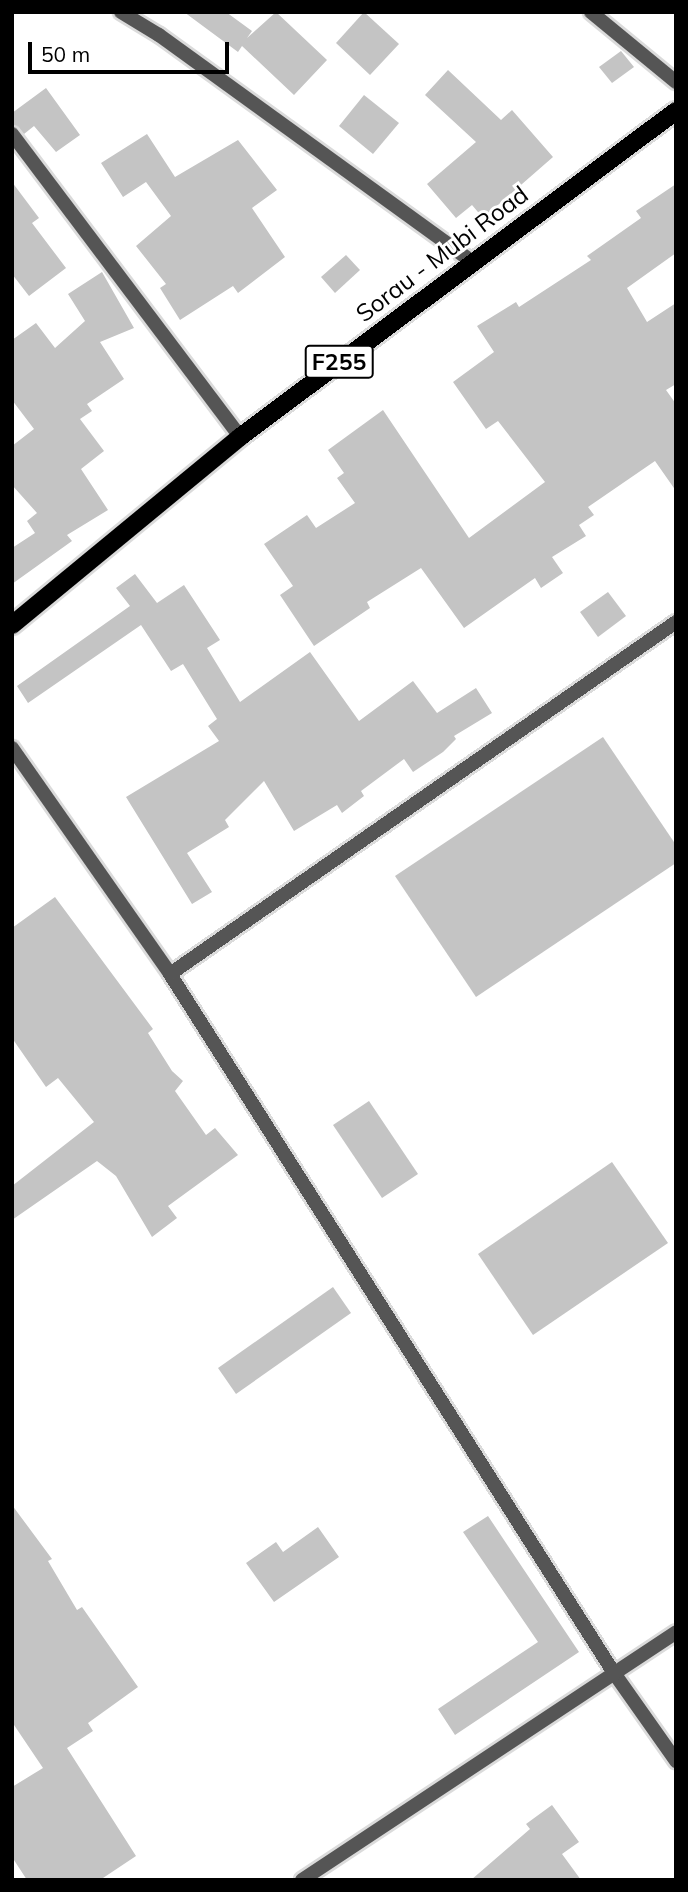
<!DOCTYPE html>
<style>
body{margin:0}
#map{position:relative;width:688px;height:1892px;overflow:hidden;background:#fff;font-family:Mulish,sans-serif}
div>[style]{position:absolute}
.building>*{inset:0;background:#c4c4c4}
.roads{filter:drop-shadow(2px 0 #dbdbdb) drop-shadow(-2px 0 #dbdbdb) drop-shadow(0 2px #dbdbdb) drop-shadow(0 -2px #dbdbdb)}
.minor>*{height:14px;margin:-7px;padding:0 7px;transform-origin:7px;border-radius:7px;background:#555}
.primary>*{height:18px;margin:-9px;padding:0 9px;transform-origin:9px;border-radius:9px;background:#000}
span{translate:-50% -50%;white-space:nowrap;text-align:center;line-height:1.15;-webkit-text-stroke:6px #fff;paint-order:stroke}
.shield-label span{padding:2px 5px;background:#fff;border:2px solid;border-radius:5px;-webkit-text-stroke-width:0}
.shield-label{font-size:23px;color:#000;font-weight:700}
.street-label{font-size:24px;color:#000}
.frame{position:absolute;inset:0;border:14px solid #000;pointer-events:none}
.scale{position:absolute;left:28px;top:42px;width:201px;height:32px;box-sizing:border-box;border:4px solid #000;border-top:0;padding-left:9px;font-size:21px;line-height:24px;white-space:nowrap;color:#000;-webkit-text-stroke:5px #fff;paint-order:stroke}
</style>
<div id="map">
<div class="building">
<div style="clip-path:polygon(184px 12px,226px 12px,252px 31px,247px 38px,276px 12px,327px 60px,294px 95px,242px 46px,238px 52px)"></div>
<div style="clip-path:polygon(364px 12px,399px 44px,370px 75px,336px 43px)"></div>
<div style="clip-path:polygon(621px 51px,634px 67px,612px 83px,599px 67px)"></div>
<div style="clip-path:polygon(448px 70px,501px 120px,512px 110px,553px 157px,483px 218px,472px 205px,456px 218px,427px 184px,476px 142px,425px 95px)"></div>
<div style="clip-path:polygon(46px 88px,80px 135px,56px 152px,34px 126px,24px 134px,12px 125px,12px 113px)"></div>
<div style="clip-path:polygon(364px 95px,399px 123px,373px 154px,339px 126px)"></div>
<div style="clip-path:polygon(147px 134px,175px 177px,238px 140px,277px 190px,252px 208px,285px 257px,238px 293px,233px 286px,180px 320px,160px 288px,166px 284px,136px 246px,171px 216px,146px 182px,123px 197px,101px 163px)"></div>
<div style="clip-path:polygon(12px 182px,39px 218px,32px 223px,66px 268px,29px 296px,12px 274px)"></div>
<div style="clip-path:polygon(676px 184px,676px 253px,627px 288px,647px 322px,676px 303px,676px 384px,666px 390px,676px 404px,676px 491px,655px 461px,588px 507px,594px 515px,579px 525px,586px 536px,552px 557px,563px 573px,541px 588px,535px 578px,464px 628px,421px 568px,367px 602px,370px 608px,314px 646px,280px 595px,293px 586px,264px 544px,307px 515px,316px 528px,355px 503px,337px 478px,344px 473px,328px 450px,383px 410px,469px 538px,545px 482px,498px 421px,486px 429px,453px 382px,494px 352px,477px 326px,516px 302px,519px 307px,591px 260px,587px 256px,641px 218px,636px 211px)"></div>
<div style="clip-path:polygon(346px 255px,360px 270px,335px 293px,321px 277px)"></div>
<div style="clip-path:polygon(102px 272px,134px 328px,100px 342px,124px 379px,87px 404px,92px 411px,80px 419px,104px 451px,81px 469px,108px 510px,67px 535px,72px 541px,12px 584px,12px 548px,35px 533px,27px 521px,37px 513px,12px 485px,12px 446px,34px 429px,12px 400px,12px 340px,36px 323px,55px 348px,85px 321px,68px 294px)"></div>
<div style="clip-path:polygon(135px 574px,157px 603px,184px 585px,220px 640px,207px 648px,240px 702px,310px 652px,359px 721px,413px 681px,437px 713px,476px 688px,492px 713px,454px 736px,456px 739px,443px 752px,413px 772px,404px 759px,361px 791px,364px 796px,342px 813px,337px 805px,294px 831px,264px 781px,225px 820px,229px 827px,187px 853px,212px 892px,192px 904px,126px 797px,219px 741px,208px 726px,217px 719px,183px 664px,171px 671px,141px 625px,28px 703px,17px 686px,130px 606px,116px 588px)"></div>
<div style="clip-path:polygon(608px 592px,626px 616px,598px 637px,580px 612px)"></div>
<div style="clip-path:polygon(603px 737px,676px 845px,676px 863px,476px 997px,395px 876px)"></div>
<div style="clip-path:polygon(55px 897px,153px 1029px,148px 1033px,172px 1071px,183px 1081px,175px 1091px,206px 1135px,215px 1128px,238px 1155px,168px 1206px,177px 1218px,152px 1237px,116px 1176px,97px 1161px,12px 1220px,12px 1186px,94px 1122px,58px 1078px,46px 1087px,12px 1038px,12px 928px)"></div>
<div style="clip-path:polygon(369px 1101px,418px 1174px,382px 1198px,333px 1125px)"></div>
<div style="clip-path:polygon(612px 1162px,668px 1243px,533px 1335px,478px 1254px)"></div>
<div style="clip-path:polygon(333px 1287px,351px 1313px,236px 1394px,218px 1368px)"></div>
<div style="clip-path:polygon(12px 1505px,52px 1559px,48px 1561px,77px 1610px,82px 1607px,138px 1687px,88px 1723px,93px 1731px,67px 1748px,136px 1856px,100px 1880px,27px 1880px,12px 1857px,12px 1787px,43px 1768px,12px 1722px)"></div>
<div style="clip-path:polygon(488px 1516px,579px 1652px,455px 1735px,438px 1709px,538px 1642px,463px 1532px)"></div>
<div style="clip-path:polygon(318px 1527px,339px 1557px,274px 1602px,246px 1563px,276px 1542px,283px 1552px)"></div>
<div style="clip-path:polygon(552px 1805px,579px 1842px,562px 1854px,581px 1880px,471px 1880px,530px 1829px,526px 1824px)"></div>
</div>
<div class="roads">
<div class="minor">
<div style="left:121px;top:12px;width:44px;rotate:31.2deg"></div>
<div style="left:159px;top:35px;width:387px;rotate:35.9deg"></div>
<div style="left:591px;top:12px;width:110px;rotate:39.5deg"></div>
<div style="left:12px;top:134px;width:379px;rotate:53deg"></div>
<div style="left:12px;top:748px;width:276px;rotate:55deg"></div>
<div style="left:170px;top:974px;width:828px;rotate:57.58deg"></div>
<div style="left:614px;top:1673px;width:108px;rotate:54.8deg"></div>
<div style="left:170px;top:974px;width:616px;rotate:-34.82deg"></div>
<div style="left:302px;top:1880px;width:449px;rotate:-33.5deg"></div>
</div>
<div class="primary">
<div style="left:12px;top:625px;width:296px;rotate:-39.5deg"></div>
<div style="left:240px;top:437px;width:544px;rotate:-36.79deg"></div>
</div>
</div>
<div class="shield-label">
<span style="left:339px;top:362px">F255</span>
</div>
<div class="street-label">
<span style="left:442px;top:254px;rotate:-37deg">Sorau - Mubi Road</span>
</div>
<div class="frame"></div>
<div class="scale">50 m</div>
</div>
